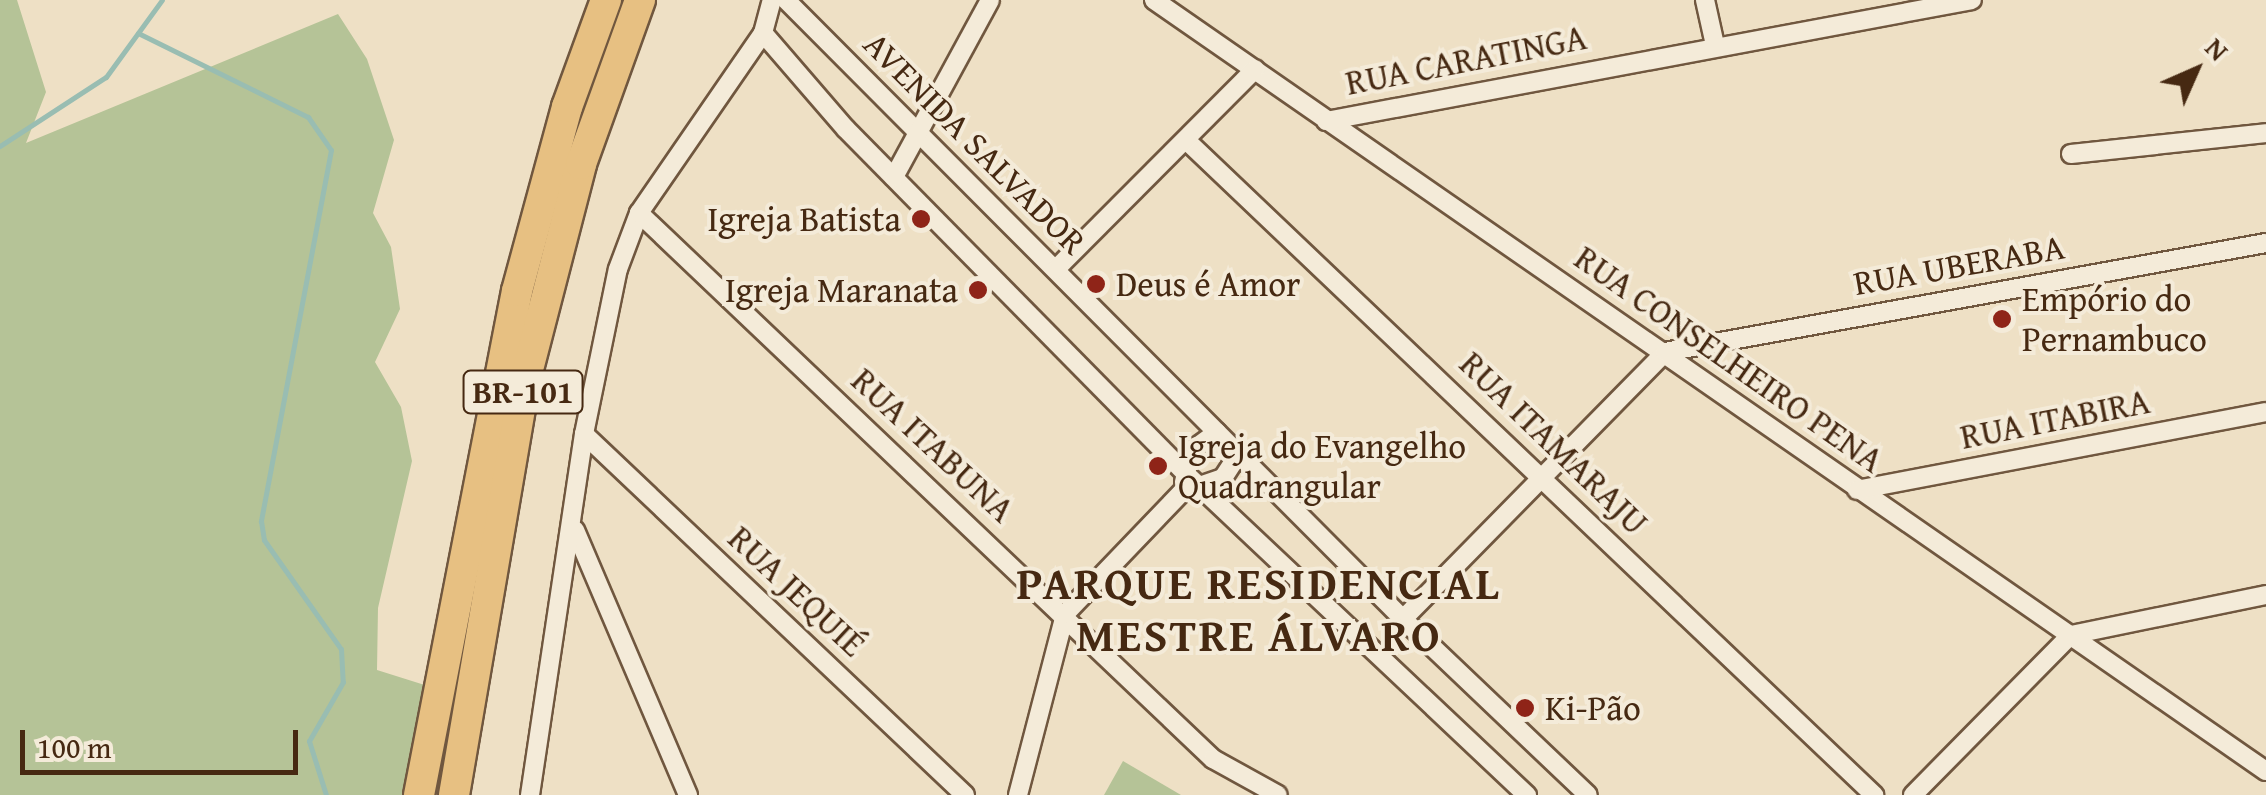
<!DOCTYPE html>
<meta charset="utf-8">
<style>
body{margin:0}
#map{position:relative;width:2266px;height:795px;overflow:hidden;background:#eee0c5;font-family:"Gentium Book Plus",serif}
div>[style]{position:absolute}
.green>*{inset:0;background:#b5c397}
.stream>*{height:5px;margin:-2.5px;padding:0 2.5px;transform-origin:2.5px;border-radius:2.5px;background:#99bdb2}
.roads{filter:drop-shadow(2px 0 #70573f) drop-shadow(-2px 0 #70573f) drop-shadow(0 2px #70573f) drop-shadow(0 -2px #70573f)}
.street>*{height:18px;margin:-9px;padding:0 9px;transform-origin:9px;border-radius:9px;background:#f4ebd9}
.primary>*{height:30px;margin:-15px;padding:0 15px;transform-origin:15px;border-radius:15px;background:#e7c082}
.dots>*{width:28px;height:28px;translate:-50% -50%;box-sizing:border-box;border:5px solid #f4ebd9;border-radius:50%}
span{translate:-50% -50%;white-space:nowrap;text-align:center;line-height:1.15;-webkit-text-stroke:8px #f4ebd9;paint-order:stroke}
.shield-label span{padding:2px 8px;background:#f4ebd9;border:2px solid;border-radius:8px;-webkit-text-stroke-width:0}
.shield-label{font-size:32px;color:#462912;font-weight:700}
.street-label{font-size:35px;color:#462912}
.poi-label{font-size:35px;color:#462912}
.right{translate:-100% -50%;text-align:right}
.left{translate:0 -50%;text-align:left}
.district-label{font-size:45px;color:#462912;font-weight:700;letter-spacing:2.5px}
.north{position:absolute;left:2146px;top:20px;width:100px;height:100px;-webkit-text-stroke:8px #f4ebd9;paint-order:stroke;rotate:45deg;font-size:28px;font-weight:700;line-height:40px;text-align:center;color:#462912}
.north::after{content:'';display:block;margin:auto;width:35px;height:45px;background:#462912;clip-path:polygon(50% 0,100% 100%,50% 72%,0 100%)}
.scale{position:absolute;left:20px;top:730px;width:278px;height:45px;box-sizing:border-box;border:5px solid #462912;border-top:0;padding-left:12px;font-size:30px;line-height:35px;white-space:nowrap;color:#462912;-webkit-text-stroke:8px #f4ebd9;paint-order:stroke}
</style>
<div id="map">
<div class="green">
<div style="clip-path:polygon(0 0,17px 0,46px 92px,26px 143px,338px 14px,367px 59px,394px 140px,373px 213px,391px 247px,400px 309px,375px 362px,401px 407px,412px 461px,378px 608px,377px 670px,431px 687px,412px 795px,0 795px)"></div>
<div style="clip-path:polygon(1123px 761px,1181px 795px,1104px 795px)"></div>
</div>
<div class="stream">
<div style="left:138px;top:33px;width:190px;rotate:26.3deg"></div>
<div style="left:308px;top:117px;width:40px;rotate:55.1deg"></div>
<div style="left:331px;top:150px;width:378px;rotate:100.7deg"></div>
<div style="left:261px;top:521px;width:19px;rotate:81deg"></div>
<div style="left:264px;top:540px;width:133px;rotate:54.8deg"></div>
<div style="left:341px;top:649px;width:33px;rotate:87deg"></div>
<div style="left:343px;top:682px;width:68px;rotate:120deg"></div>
<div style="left:309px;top:741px;width:57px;rotate:72.5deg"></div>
<div style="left:0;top:146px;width:126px;rotate:-33.1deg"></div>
<div style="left:106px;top:77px;width:95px;rotate:-54deg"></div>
</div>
<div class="roads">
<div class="street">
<div style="left:786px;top:0;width:874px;rotate:45.09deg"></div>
<div style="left:1403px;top:619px;width:255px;rotate:43.6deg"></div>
<div style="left:1154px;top:0;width:1353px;rotate:34.74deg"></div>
<div style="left:1705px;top:0;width:46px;rotate:77.5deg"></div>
<div style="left:763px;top:33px;width:127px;rotate:49.2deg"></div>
<div style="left:846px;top:129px;width:483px;rotate:45.4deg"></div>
<div style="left:1185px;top:473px;width:470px;rotate:43.3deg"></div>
<div style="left:1326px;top:121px;width:657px;rotate:-10.61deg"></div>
<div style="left:1187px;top:141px;width:949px;rotate:43.59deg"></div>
<div style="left:2071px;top:154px;width:196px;rotate:-6.1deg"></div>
<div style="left:894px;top:177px;width:201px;rotate:-61.5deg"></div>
<div style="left:639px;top:213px;width:792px;rotate:43.57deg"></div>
<div style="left:1213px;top:759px;width:74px;rotate:29deg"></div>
<div style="left:1056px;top:269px;width:282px;rotate:-45.1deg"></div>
<div style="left:584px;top:434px;width:525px;rotate:43.46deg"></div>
<div style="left:1184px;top:482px;width:32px;rotate:-77deg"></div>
<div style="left:1191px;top:451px;width:32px;rotate:-36deg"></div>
<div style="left:1857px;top:490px;width:416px;rotate:-10.8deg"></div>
<div style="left:575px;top:530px;width:288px;rotate:66.9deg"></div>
<div style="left:1403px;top:619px;width:374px;rotate:-45.5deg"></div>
<div style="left:1665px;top:352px;width:611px;rotate:-10.28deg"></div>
<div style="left:2071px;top:635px;width:199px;rotate:-11.6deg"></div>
<div style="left:530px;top:795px;width:365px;rotate:-81.5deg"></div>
<div style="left:584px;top:434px;width:168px;rotate:-78.4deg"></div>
<div style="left:618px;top:269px;width:60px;rotate:-69.4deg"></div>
<div style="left:639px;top:213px;width:219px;rotate:-55.4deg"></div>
<div style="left:763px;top:33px;width:34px;rotate:-75deg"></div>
<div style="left:1018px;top:795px;width:187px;rotate:-75.4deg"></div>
<div style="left:1065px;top:614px;width:169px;rotate:-46.2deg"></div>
<div style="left:1182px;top:492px;width:43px;rotate:-18.9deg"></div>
<div style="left:1223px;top:478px;width:30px;rotate:-57deg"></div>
<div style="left:1913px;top:795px;width:225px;rotate:-45.4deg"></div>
</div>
<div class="primary">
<div style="left:419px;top:795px;width:513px;rotate:-79deg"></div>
<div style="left:517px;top:291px;width:191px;rotate:-74.8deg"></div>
<div style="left:567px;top:107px;width:114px;rotate:-70deg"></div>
<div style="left:454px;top:795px;width:420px;rotate:-80.3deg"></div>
<div style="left:525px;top:381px;width:224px;rotate:-75.5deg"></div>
<div style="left:581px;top:164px;width:174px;rotate:-70.2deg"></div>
</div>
</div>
<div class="dots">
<div style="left:921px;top:219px;background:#8f2418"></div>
<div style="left:1096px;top:284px;background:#8f2418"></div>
<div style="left:978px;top:290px;background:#8f2418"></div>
<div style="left:2002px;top:319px;background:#8f2418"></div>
<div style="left:1158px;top:466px;background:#8f2418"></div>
<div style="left:1525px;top:708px;background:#8f2418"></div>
</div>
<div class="shield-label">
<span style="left:523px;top:392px">BR-101</span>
</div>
<div class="street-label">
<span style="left:1466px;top:60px;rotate:-11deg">RUA CARATINGA</span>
<span style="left:975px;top:143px;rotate:45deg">AVENIDA SALVADOR</span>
<span style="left:1959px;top:265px;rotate:-10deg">RUA UBERABA</span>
<span style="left:1729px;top:359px;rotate:35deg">RUA CONSELHEIRO PENA</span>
<span style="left:2055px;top:419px;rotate:-11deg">RUA ITABIRA</span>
<span style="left:1554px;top:443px;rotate:44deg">RUA ITAMARAJU</span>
<span style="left:933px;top:445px;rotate:43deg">RUA ITABUNA</span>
<span style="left:797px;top:591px;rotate:43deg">RUA JEQUIÉ</span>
</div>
<div class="poi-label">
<span class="right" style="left:901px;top:219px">Igreja Batista</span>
<span class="left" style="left:1116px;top:284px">Deus é Amor</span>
<span class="right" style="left:958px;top:290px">Igreja Maranata</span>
<span class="left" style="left:2022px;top:319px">Empório do<br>Pernambuco</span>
<span class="left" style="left:1178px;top:466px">Igreja do Evangelho<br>Quadrangular</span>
<span class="left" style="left:1545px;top:708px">Ki-Pão</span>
</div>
<div class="district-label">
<span style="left:1259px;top:609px">PARQUE RESIDENCIAL<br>MESTRE ÁLVARO</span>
</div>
<div class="north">N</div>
<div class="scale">100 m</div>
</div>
